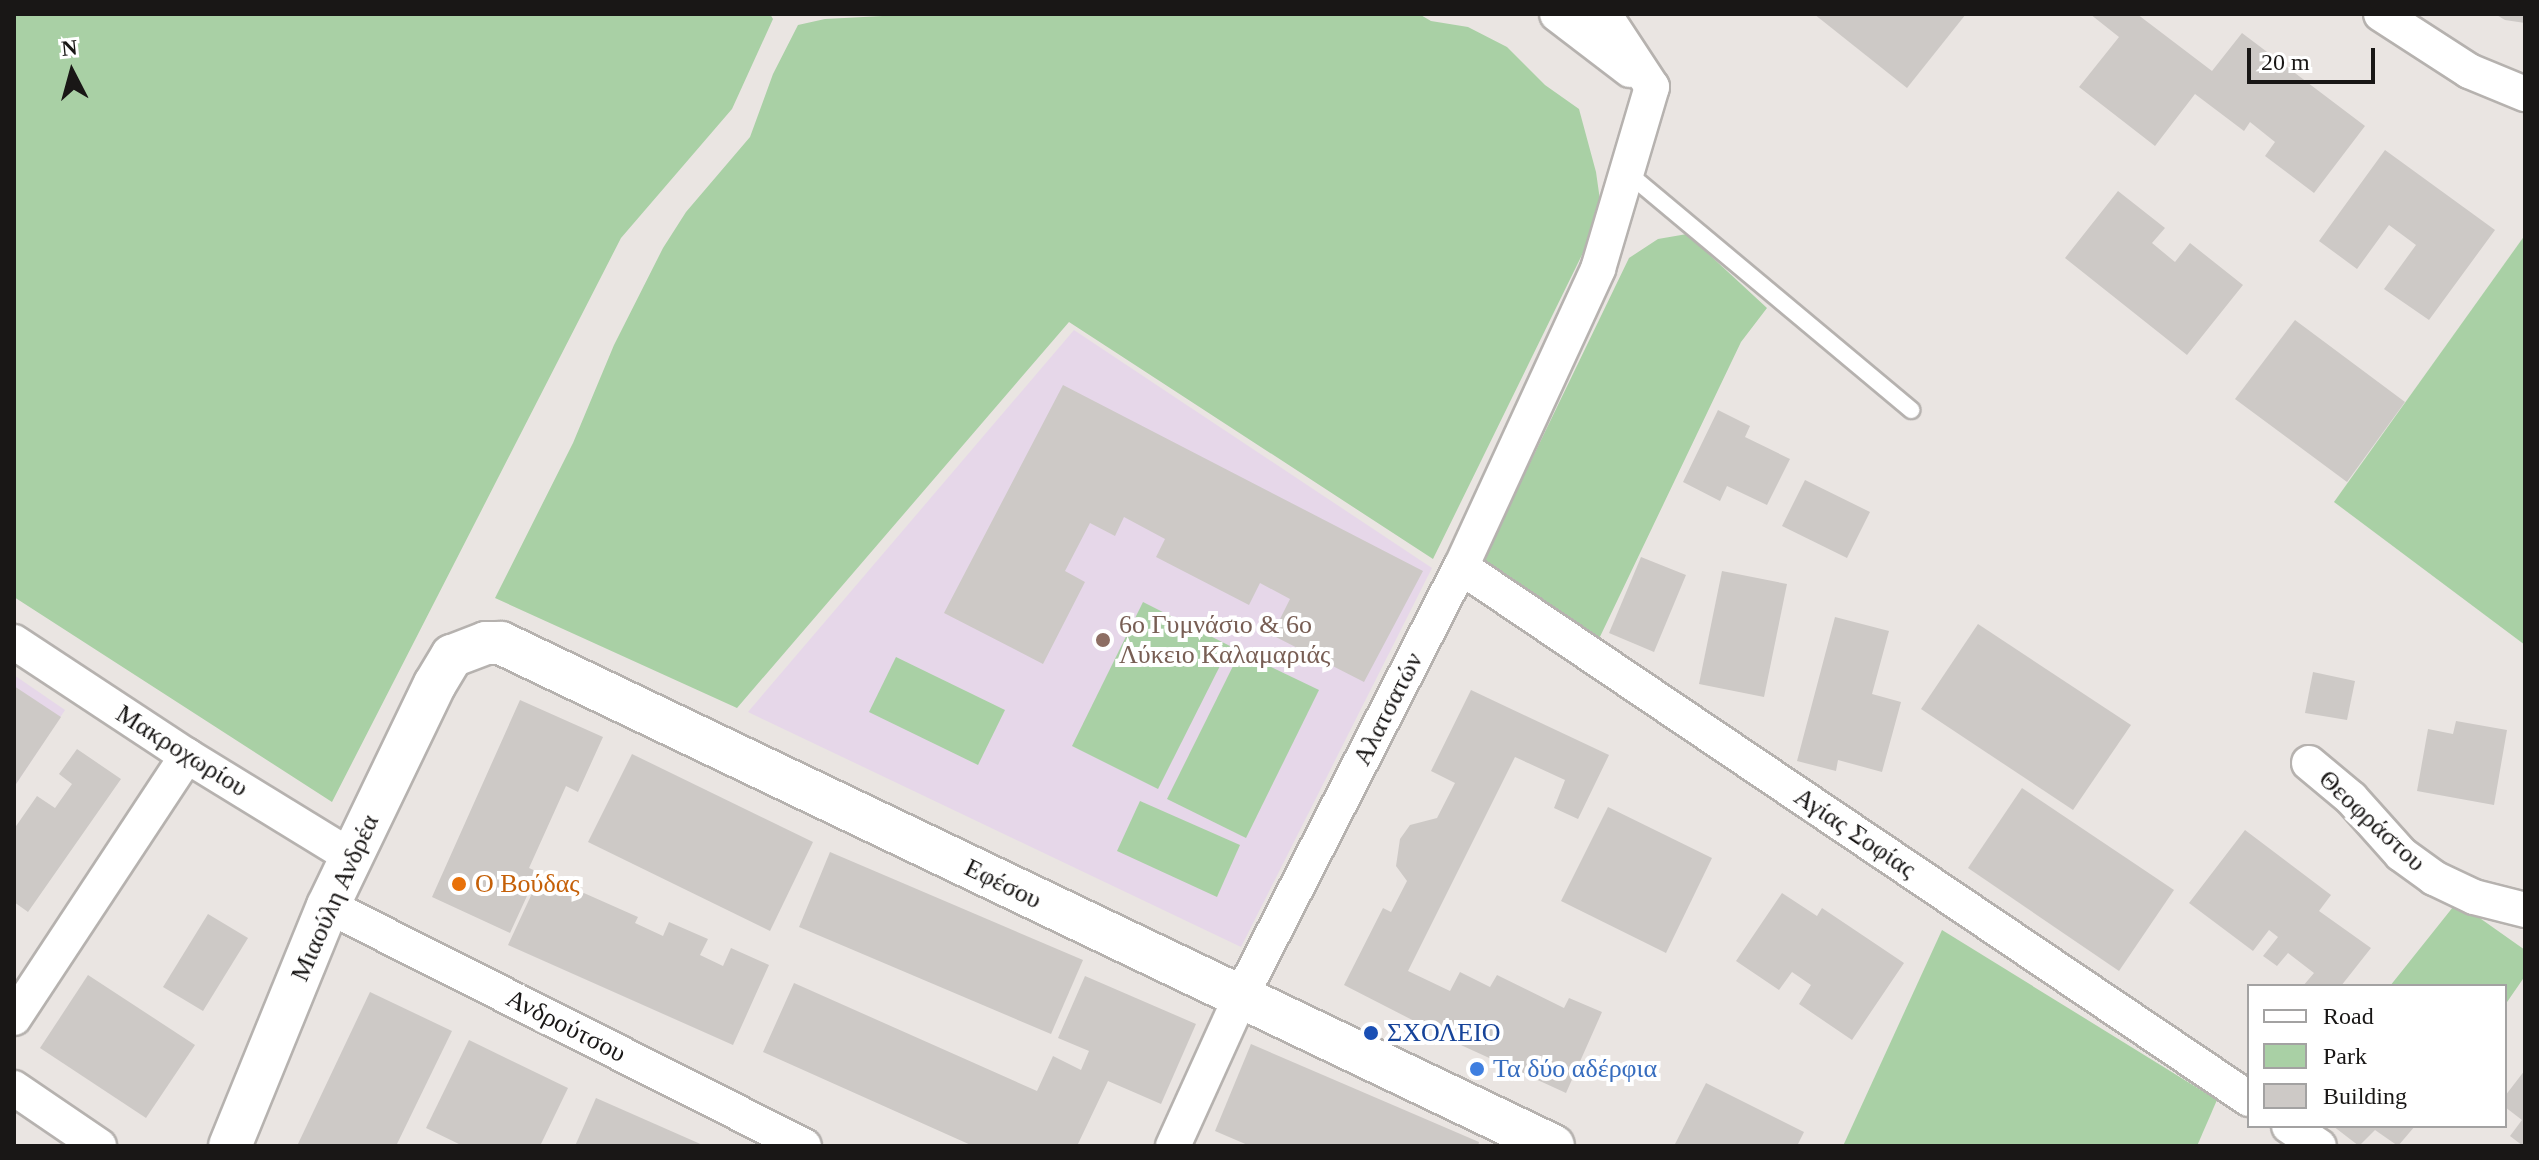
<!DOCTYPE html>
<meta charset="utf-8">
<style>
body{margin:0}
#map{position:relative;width:2539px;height:1160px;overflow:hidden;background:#eae5e2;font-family:"Times New Roman",serif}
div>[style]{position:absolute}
.education>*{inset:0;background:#e6d7e9}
.green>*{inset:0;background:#a9d0a5}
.building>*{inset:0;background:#cdc9c6}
.roads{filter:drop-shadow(2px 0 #b6b2af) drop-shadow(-2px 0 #b6b2af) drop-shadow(0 2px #b6b2af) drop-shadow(0 -2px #b6b2af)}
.service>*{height:16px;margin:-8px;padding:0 8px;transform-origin:8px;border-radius:8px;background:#fff}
.minor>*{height:34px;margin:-17px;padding:0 17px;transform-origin:17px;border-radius:17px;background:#fff}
.tertiary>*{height:42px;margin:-21px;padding:0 21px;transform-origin:21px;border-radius:21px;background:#fff}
.dots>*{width:22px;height:22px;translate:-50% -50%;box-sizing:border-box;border:4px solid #fff;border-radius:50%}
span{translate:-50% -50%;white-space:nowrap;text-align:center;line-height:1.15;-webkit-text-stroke:8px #fff;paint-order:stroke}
.education-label{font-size:26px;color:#785e54}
.left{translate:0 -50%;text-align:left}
.street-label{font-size:26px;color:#191716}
.food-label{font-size:26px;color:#c56008}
.transit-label{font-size:26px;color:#164399}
.shop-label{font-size:26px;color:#366cbe}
.frame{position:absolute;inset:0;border:16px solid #191716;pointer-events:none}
.legend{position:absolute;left:2247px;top:984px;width:260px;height:144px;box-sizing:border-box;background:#fff;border:2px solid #a3a2a2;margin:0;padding:10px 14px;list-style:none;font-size:24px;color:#191716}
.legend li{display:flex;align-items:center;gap:16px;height:40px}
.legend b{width:40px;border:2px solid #a3a2a2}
.north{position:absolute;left:32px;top:32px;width:80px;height:80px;-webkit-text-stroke:6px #fff;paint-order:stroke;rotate:354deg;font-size:22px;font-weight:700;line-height:32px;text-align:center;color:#191716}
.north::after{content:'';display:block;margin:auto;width:28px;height:36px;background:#191716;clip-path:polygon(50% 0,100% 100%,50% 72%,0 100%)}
.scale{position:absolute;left:2247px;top:48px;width:128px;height:36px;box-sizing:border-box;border:4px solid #191716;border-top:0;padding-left:10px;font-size:24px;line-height:28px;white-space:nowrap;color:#191716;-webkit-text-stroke:6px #fff;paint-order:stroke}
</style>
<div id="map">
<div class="education">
<div style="clip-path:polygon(1074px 330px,1432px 568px,1241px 947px,748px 712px)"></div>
<div style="clip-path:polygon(14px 675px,65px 710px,14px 787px)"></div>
</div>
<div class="green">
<div style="clip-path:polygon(14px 14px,770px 14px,773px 19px,732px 109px,621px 238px,332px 802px,14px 597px)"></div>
<div style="clip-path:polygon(921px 14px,1419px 14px,1431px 21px,1468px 27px,1507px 47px,1545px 85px,1579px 109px,1596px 172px,1602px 214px,1433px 559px,1069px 322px,737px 708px,495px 598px,573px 443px,614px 345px,663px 248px,686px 212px,750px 137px,773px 74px,798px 25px,825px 19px)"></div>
<div style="clip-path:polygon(1687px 234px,1767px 308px,1741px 342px,1597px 643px,1482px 562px,1629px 258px,1658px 239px)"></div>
<div style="clip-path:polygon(2525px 235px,2525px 645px,2334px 502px)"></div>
<div style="clip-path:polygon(1143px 602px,1230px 646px,1158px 789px,1072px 746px)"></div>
<div style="clip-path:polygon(1240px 652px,1319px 690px,1246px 838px,1167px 799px)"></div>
<div style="clip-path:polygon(896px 657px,1005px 710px,978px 765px,869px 712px)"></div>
<div style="clip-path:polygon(1140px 801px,1240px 845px,1217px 897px,1117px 851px)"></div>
<div style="clip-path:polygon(2457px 902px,2525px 950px,2525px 976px,2505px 1005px,2505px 986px,2390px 986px)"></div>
<div style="clip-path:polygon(1942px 930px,2217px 1100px,2197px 1146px,1843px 1146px)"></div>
</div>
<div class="building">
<div style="clip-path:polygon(1814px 14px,1966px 14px,1907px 88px)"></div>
<div style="clip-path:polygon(2090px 14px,2137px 14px,2212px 71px,2242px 33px,2365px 126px,2314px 193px,2265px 156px,2275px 142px,2250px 122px,2244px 131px,2195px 94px,2155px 146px,2079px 87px,2119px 37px)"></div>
<div style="clip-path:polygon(2495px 14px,2525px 14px,2525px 23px,2505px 20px)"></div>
<div style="clip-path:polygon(2385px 150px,2495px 230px,2429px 320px,2384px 289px,2416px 245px,2389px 225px,2357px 269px,2319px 241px)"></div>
<div style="clip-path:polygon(2118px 191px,2165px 228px,2152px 243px,2175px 262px,2190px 243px,2243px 285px,2187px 355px,2065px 258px)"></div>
<div style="clip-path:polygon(2295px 320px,2405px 402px,2347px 482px,2235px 399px)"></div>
<div style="clip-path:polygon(1063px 385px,1423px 571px,1364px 682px,1272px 635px,1290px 599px,1260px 583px,1249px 605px,1156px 557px,1165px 539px,1124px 517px,1115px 536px,1090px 523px,1065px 571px,1085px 582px,1043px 664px,944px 613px)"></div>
<div style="clip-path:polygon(1718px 410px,1750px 426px,1745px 437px,1790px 459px,1767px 505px,1727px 486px,1720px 501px,1683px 482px)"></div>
<div style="clip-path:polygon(1805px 480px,1870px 512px,1847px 558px,1782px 526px)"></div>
<div style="clip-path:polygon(1641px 557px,1686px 575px,1654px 652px,1609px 633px)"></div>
<div style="clip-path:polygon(1722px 571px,1787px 584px,1764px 697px,1699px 684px)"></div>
<div style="clip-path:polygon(1835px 617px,1889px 631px,1872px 694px,1901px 702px,1882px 772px,1838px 760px,1836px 771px,1797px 761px)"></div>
<div style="clip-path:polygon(1978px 624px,2131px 725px,2073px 810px,1921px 709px)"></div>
<div style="clip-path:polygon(2313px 672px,2355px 681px,2347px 720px,2305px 713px)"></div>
<div style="clip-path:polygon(14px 686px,61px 717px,14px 787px)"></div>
<div style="clip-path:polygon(1471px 690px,1609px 755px,1578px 819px,1554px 808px,1565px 780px,1515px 757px,1408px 971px,1450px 991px,1460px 972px,1490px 987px,1497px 975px,1564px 1008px,1569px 998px,1602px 1012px,1566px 1093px,1463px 1046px,1344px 985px,1383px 908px,1391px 912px,1407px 881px,1396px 866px,1400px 839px,1410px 825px,1437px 818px,1455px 783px,1431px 771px)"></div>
<div style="clip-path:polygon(520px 700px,603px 737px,578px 792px,566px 786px,529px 868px,538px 872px,510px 933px,432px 897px)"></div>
<div style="clip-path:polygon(2456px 721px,2507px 730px,2494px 805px,2417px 791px,2428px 729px,2453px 734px)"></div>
<div style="clip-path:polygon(77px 749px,121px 779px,28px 912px,14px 902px,14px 829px,37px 796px,55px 808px,72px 784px,59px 774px)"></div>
<div style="clip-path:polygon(632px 754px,813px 842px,770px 931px,588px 842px)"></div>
<div style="clip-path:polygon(2022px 788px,2174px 890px,2119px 971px,1968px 868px)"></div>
<div style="clip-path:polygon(1608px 807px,1712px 858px,1666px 953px,1561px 901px)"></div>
<div style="clip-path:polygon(2245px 830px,2331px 895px,2319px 911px,2371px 948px,2341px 986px,2303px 986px,2314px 973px,2288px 953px,2277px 966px,2263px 956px,2278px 937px,2269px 930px,2253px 951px,2189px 903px)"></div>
<div style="clip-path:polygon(830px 852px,1083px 960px,1051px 1034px,799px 927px)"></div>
<div style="clip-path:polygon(541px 874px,638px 917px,635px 923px,663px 936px,669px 922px,708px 939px,700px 955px,723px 966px,731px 948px,769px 965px,733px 1045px,508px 945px)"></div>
<div style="clip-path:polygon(1782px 893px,1817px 916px,1822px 908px,1904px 963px,1852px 1040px,1799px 1004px,1811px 985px,1792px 972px,1779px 990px,1736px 961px)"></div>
<div style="clip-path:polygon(208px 914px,248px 938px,203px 1011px,163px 987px)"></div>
<div style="clip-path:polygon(88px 975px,195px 1045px,146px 1118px,40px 1048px)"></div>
<div style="clip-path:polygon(1085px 976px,1196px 1024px,1161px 1104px,1108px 1081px,1077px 1146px,973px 1146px,763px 1052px,794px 983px,1037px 1091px,1053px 1056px,1081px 1070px,1089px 1051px,1058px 1038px)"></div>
<div style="clip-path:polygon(370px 992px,452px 1031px,396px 1146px,297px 1146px)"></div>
<div style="clip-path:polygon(469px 1040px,568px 1088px,540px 1146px,463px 1146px,426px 1128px)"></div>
<div style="clip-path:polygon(1251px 1044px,1479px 1142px,1478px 1146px,1250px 1146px,1215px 1131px)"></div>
<div style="clip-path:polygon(2525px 1070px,2525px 1146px,2523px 1146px,2510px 1136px,2522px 1120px,2505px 1107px,2505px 1096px)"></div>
<div style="clip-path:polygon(1706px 1083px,1804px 1132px,1797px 1146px,1674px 1146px)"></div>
<div style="clip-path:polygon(596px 1098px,705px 1146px,575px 1146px)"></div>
<div style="clip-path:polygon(2333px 1126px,2415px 1126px,2398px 1146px,2375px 1130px,2359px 1146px)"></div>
</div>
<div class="roads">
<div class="service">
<div style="left:1629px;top:174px;width:368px;rotate:39.9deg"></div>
</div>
<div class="minor">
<div style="left:1557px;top:14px;width:92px;rotate:37.5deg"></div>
<div style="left:2381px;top:14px;width:105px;rotate:32.9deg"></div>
<div style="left:2469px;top:71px;width:61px;rotate:22.3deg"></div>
<div style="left:1461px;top:567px;width:951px;rotate:34.02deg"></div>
<div style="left:14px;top:642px;width:207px;rotate:33.4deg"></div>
<div style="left:187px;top:756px;width:193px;rotate:31.5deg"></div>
<div style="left:2309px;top:763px;width:55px;rotate:39.8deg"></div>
<div style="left:2351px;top:798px;width:75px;rotate:48.2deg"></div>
<div style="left:2401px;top:854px;width:41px;rotate:36deg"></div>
<div style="left:2434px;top:878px;width:44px;rotate:25.4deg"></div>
<div style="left:2474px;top:897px;width:53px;rotate:14.3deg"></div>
<div style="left:328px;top:906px;width:533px;rotate:26.76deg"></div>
<div style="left:14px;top:1018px;width:314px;rotate:-56.6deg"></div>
<div style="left:14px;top:1088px;width:103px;rotate:34.3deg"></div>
<div style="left:2289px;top:1126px;width:36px;rotate:34deg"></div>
<div style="left:1173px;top:1146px;width:162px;rotate:-65.6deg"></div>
<div style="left:1240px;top:998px;width:484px;rotate:-62.9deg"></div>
<div style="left:1461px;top:567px;width:328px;rotate:-65.3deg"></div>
<div style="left:1598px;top:269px;width:190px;rotate:-73.5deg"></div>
<div style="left:1652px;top:87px;width:87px;rotate:-123.3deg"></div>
</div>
<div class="tertiary">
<div style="left:230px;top:1146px;width:259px;rotate:-67.8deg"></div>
<div style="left:328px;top:906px;width:246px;rotate:-64.3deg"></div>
<div style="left:435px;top:684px;width:33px;rotate:-59deg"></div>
<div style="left:452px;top:656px;width:36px;rotate:-21deg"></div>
<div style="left:486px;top:643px;width:15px"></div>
<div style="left:501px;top:643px;width:1166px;rotate:25.55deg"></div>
</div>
</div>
<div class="dots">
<div style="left:1103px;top:640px;background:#8d6e63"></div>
<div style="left:459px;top:884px;background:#e8710a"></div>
<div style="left:1371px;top:1033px;background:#1a4fb4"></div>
<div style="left:1477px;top:1069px;background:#3f7fe0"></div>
</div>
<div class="education-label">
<span class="left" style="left:1119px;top:640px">6ο Γυμνάσιο &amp; 6ο<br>Λύκειο Καλαμαριάς</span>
</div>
<div class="street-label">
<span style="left:1388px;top:709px;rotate:-63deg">Αλατσατών</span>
<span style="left:182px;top:751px;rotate:32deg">Μακροχωρίου</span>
<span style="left:2372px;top:821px;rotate:43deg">Θεοφράστου</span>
<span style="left:1855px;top:833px;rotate:34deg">Αγίας Σοφίας</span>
<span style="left:1003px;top:884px;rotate:26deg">Εφέσου</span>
<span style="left:335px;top:898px;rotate:-66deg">Μιαούλη Ανδρέα</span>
<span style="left:566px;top:1026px;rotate:27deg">Ανδρούτσου</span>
</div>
<div class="food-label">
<span class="left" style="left:475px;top:884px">Ο Βούδας</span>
</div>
<div class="transit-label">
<span class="left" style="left:1387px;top:1033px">ΣΧΟΛΕΙΟ</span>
</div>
<div class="shop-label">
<span class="left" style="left:1493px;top:1069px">Τα δύο αδέρφια</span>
</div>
<div class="frame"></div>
<ul class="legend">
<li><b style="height:10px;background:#fff"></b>Road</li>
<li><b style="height:22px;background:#a9d0a5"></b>Park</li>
<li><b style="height:22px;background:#cdc9c6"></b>Building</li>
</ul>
<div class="north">N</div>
<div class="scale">20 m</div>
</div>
